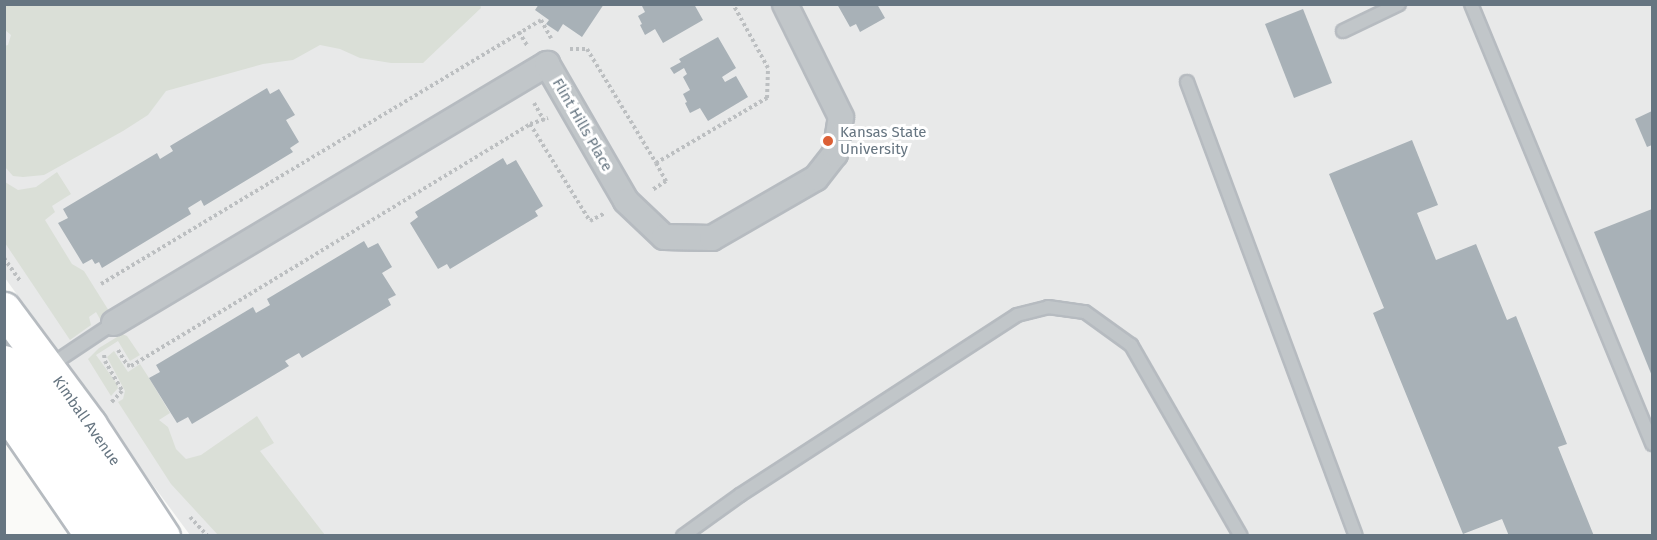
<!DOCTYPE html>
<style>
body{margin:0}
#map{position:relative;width:1657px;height:540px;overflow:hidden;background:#fafaf8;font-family:"Fira Sans",sans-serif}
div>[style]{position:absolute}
.built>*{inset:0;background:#e8e9e9}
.green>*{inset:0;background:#dadfd7}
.building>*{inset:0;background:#a8b1b7}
.path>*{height:4px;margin-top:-2px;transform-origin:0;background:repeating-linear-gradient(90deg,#bcbfc1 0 3px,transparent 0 6px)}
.roads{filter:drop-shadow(2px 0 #b6bbc0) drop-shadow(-2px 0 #b6bbc0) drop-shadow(0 2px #b6bbc0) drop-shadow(0 -2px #b6bbc0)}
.lane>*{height:12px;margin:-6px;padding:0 6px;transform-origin:6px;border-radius:6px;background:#c1c6c9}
.street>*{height:24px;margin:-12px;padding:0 12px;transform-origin:12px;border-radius:12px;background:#c1c6c9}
.secondary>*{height:33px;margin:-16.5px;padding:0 16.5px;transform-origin:16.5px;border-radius:16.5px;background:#fff}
.dots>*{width:16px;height:16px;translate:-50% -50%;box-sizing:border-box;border:3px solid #fff;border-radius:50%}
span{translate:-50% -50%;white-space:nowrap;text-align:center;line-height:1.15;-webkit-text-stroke:6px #fff;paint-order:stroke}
.street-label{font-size:15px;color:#667581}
.poi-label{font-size:15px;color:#667581}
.left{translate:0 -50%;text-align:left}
.frame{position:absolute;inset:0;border:6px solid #667581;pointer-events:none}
</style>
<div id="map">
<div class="built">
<div style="clip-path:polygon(4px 5px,1652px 5px,1652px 535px,190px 535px,53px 350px,34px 318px,5px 278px)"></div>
</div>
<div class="green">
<div style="clip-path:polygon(5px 4px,480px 4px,481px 8px,423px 63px,391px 63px,360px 58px,340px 49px,320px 45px,293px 60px,263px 64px,166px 91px,148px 115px,123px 131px,44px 175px,23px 177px,13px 176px,5px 167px,4px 46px,8px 45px,11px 35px,5px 30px)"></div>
<div style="clip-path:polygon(57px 172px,71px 194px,52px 206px,55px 212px,45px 220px,72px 264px,84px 271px,109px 311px,104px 318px,100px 319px,96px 312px,89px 317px,91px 325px,70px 340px,5px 243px,5px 182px,18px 190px,36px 187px)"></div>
<div style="clip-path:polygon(122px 334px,127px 336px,140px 355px,130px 361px,118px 341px,96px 355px,117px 384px,118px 388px,111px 396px,88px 359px,99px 348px)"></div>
<div style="clip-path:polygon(114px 351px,128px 372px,140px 364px,149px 378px,170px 413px,159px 420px,168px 427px,176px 449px,186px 459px,201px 455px,257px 416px,274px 443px,260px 451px,325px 535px,218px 535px,171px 484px,118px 402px,123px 399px,125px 391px,107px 357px)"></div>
</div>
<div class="building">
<div style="clip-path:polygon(539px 4px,604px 4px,582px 37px,563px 24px,558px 32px,546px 24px,549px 20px,535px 10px)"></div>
<div style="clip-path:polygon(641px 4px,694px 4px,703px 20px,663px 43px,655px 29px,645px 35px,640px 25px,642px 24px,638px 16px,645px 12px)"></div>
<div style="clip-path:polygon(837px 4px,877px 4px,885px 18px,860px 32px,856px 24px,850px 27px)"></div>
<div style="clip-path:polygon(1303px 9px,1332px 83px,1294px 98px,1265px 24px)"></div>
<div style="clip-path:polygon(718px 37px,736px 68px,722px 77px,725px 82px,736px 76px,748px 97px,708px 121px,700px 108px,690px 113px,685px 103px,687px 102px,683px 94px,690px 90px,683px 77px,687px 74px,684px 68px,674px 74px,670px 68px,681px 62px,679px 59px)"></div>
<div style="clip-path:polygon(267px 88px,270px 94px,279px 89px,295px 115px,286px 120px,299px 142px,290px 148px,293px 152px,204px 206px,201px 200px,188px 208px,191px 214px,102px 268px,99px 262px,95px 264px,92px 259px,83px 264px,58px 223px,68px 218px,63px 209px,157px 153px,160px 159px,173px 151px,170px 146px)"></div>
<div style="clip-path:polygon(1652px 111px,1652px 145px,1647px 147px,1635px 119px)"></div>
<div style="clip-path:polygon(1412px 140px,1438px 205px,1417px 213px,1436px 260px,1476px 244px,1507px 320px,1516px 316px,1567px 444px,1558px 447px,1594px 536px,1509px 536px,1502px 519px,1463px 534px,1373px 313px,1384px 308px,1329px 174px)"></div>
<div style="clip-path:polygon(503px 158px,507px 165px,516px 160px,543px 206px,535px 211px,538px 216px,450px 269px,447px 264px,438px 269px,410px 223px,418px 217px,415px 212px)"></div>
<div style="clip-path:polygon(1652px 209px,1652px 376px,1594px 232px)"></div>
<div style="clip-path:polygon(364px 241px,368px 248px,378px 243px,392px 267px,382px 273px,396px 295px,388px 299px,391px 305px,302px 358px,299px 353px,285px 361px,289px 366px,192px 424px,188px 417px,177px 423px,149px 378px,160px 372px,156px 365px,253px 307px,256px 313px,270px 305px,267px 299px)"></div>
</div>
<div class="path">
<div style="left:519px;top:32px;width:17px;rotate:59deg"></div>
<div style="left:570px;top:49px;width:17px"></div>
<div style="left:587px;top:49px;width:133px;rotate:58.8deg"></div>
<div style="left:656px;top:163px;width:21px;rotate:61deg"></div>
<div style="left:666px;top:181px;width:17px;rotate:147deg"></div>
<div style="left:534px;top:103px;width:20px;rotate:60deg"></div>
<div style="left:530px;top:124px;width:114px;rotate:58.3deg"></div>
<div style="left:590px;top:221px;width:17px;rotate:-28deg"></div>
<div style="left:656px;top:163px;width:129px;rotate:-30.4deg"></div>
<div style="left:767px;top:98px;width:30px;rotate:-88deg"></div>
<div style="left:768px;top:68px;width:73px;rotate:-118.7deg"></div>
<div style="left:4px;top:258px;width:29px;rotate:55deg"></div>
<div style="left:101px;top:284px;width:513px;rotate:-30.96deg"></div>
<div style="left:541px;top:20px;width:21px;rotate:61deg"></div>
<div style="left:118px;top:350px;width:17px;rotate:59deg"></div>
<div style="left:127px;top:365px;width:4px;rotate:14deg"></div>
<div style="left:131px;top:366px;width:467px;rotate:-31.2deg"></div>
<div style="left:530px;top:124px;width:19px;rotate:-18deg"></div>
<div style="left:104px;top:355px;width:6px;rotate:81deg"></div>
<div style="left:105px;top:361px;width:34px;rotate:60deg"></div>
<div style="left:122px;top:391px;width:16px;rotate:133deg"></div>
<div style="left:190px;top:517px;width:26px;rotate:47deg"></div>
</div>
<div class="roads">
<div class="lane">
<div style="left:1471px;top:4px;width:476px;rotate:67.6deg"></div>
<div style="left:1343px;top:31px;width:62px;rotate:-25.7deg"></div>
<div style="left:1187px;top:82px;width:484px;rotate:69.6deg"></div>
<div style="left:48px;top:367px;width:79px;rotate:-33.7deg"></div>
<div style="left:683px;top:536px;width:70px;rotate:-35.7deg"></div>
<div style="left:740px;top:495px;width:330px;rotate:-33deg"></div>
<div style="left:1017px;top:315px;width:32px;rotate:-14deg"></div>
<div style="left:1048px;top:307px;width:37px;rotate:8deg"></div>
<div style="left:1085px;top:312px;width:57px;rotate:35.7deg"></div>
<div style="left:1131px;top:345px;width:220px;rotate:60.1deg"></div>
</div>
<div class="street">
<div style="left:114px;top:323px;width:505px;rotate:-30.89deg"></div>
<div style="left:547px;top:64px;width:158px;rotate:60deg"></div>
<div style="left:626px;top:201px;width:52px;rotate:43.5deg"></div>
<div style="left:664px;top:237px;width:48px;rotate:1.2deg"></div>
<div style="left:712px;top:238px;width:120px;rotate:-30deg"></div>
<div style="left:816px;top:178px;width:31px;rotate:-52deg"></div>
<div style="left:835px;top:154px;width:37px;rotate:-81deg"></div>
<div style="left:841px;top:117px;width:126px;rotate:-116.4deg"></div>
</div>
<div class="secondary">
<div style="left:4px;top:309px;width:144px;rotate:53.4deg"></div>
<div style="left:90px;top:425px;width:133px;rotate:56.7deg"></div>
<div style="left:4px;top:362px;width:115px;rotate:53.1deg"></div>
<div style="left:73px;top:454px;width:98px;rotate:56.6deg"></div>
<div style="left:4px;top:408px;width:155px;rotate:55.5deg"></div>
</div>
</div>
<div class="dots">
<div style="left:828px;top:141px;background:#dc6036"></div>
</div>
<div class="street-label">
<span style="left:582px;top:125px;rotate:60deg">Flint Hills Place</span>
<span style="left:86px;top:421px;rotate:55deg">Kimball Avenue</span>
</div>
<div class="poi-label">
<span class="left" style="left:840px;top:141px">Kansas State<br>University</span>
</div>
<div class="frame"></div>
</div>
